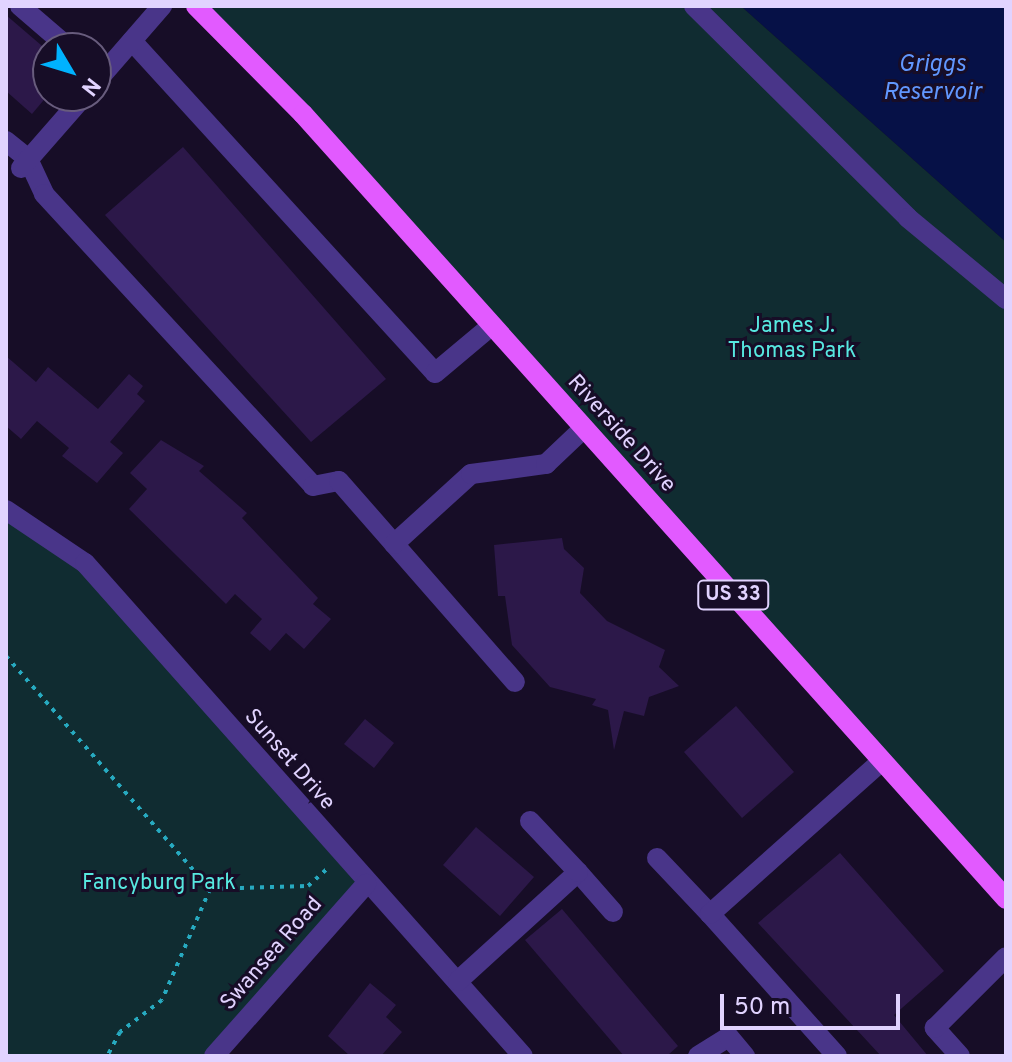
<!DOCTYPE html>
<style>
body{margin:0}
#map{position:relative;width:1012px;height:1062px;overflow:hidden;background:#170d27;font-family:Overpass,sans-serif}
div>[style]{position:absolute}
.green>*{inset:0;background:#102c31}
.water>*{inset:0;background:#061147}
.building>*{inset:0;background:#2c1849}
.path>*{height:4px;margin-top:-2px;transform-origin:0;background:repeating-linear-gradient(90deg,#27aac0 0 4px,transparent 0 10px)}
.minor>*{height:20px;margin:-10px;padding:0 10px;transform-origin:10px;border-radius:10px;background:#493589}
.major>*{height:20px;margin:-10px;padding:0 10px;transform-origin:10px;border-radius:10px;background:#e25aff}
span{translate:-50% -50%;white-space:nowrap;text-align:center;line-height:1.15;-webkit-text-stroke:6px #170d27;paint-order:stroke}
.shield-label span{padding:2px 6px;background:#170d27;border:2px solid;border-radius:6px;-webkit-text-stroke-width:0}
.shield-label{font-size:20px;color:#e1d3ff;font-weight:700}
.park-label{font-size:22px;color:#57e8e0}
.street-label{font-size:22px;color:#e1d3ff}
.water-label{font-size:24px;color:#6197ff;font-style:italic}
.frame{position:absolute;inset:0;border:8px solid #e1d3ff;pointer-events:none}
.north{position:absolute;left:32px;top:32px;width:80px;height:80px;box-sizing:border-box;background:#170d27;border:2px solid #685c7d;border-radius:50%;rotate:128deg;font-size:22px;font-weight:700;line-height:32px;text-align:center;color:#e1d3ff}
.north::after{content:'';display:block;margin:auto;width:28px;height:36px;background:#00b2fe;clip-path:polygon(50% 0,100% 100%,50% 72%,0 100%)}
.scale{position:absolute;left:720px;top:994px;width:180px;height:36px;box-sizing:border-box;border:4px solid #e1d3ff;border-top:0;padding-left:10px;font-size:24px;line-height:28px;white-space:nowrap;color:#e1d3ff;-webkit-text-stroke:6px #170d27;paint-order:stroke}
</style>
<div id="map">
<div class="green">
<div style="clip-path:polygon(196px 6px,741px 6px,1006px 242px,1006px 899px)"></div>
<div style="clip-path:polygon(6px 510px,61px 542px,366px 884px,214px 1056px,6px 1056px)"></div>
</div>
<div class="water">
<div style="clip-path:polygon(741px 6px,1006px 6px,1006px 242px)"></div>
</div>
<div class="building">
<div style="clip-path:polygon(6px 15px,48px 51px,48px 95px,32px 114px,6px 91px)"></div>
<div style="clip-path:polygon(183px 147px,386px 379px,311px 442px,105px 215px)"></div>
<div style="clip-path:polygon(6px 356px,36px 382px,48px 367px,98px 409px,129px 374px,143px 386px,137px 394px,145px 401px,110px 442px,123px 453px,97px 483px,62px 456px,69px 448px,37px 421px,21px 439px,6px 426px)"></div>
<div style="clip-path:polygon(161px 440px,204px 466px,199px 471px,247px 513px,242px 518px,318px 598px,313px 604px,331px 619px,304px 649px,286px 633px,270px 651px,250px 633px,262px 619px,235px 594px,226px 604px,129px 509px,147px 489px,130px 473px)"></div>
<div style="clip-path:polygon(562px 538px,564px 549px,584px 568px,580px 593px,607px 621px,665px 650px,659px 667px,679px 686px,649px 697px,644px 716px,624px 711px,614px 750px,608px 710px,592px 705px,596px 699px,550px 687px,512px 645px,505px 596px,498px 596px,494px 545px)"></div>
<div style="clip-path:polygon(736px 706px,794px 772px,742px 818px,684px 752px)"></div>
<div style="clip-path:polygon(365px 719px,394px 743px,374px 768px,344px 744px)"></div>
<div style="clip-path:polygon(476px 827px,534px 877px,500px 916px,443px 865px)"></div>
<div style="clip-path:polygon(840px 853px,944px 971px,894px 1015px,928px 1056px,881px 1056px,758px 923px)"></div>
<div style="clip-path:polygon(562px 909px,678px 1046px,667px 1056px,624px 1056px,525px 940px)"></div>
<div style="clip-path:polygon(370px 983px,396px 1005px,386px 1017px,402px 1032px,381px 1056px,350px 1056px,328px 1036px)"></div>
</div>
<div class="path">
<div style="left:6px;top:656px;width:310px;rotate:48.8deg"></div>
<div style="left:210px;top:889px;width:121px;rotate:113.4deg"></div>
<div style="left:162px;top:1000px;width:53px;rotate:142.7deg"></div>
<div style="left:120px;top:1032px;width:27px;rotate:118deg"></div>
<div style="left:210px;top:889px;width:98px;rotate:-1.8deg"></div>
<div style="left:308px;top:886px;width:28px;rotate:-42deg"></div>
</div>
<div class="minor">
<div style="left:20px;top:6px;width:65px;rotate:40.6deg"></div>
<div style="left:694px;top:6px;width:301px;rotate:44.7deg"></div>
<div style="left:908px;top:218px;width:127px;rotate:39.6deg"></div>
<div style="left:132px;top:41px;width:449px;rotate:47.6deg"></div>
<div style="left:435px;top:373px;width:73px;rotate:-40deg"></div>
<div style="left:96px;top:82px;width:101px;rotate:-49deg"></div>
<div style="left:6px;top:141px;width:28px;rotate:39deg"></div>
<div style="left:28px;top:159px;width:38px;rotate:65deg"></div>
<div style="left:44px;top:194px;width:397px;rotate:47.3deg"></div>
<div style="left:313px;top:486px;width:26px;rotate:-11deg"></div>
<div style="left:339px;top:481px;width:267px;rotate:48.8deg"></div>
<div style="left:21px;top:168px;width:96px;rotate:-48.8deg"></div>
<div style="left:6px;top:510px;width:95px;rotate:33.9deg"></div>
<div style="left:85px;top:563px;width:659px;rotate:48.38deg"></div>
<div style="left:394px;top:544px;width:104px;rotate:-42.3deg"></div>
<div style="left:471px;top:474px;width:76px;rotate:-7.6deg"></div>
<div style="left:546px;top:464px;width:52px;rotate:-43.5deg"></div>
<div style="left:657px;top:858px;width:77px;rotate:46.6deg"></div>
<div style="left:578px;top:872px;width:53px;rotate:48.8deg"></div>
<div style="left:458px;top:981px;width:162px;rotate:-42.2deg"></div>
<div style="left:578px;top:872px;width:70px;rotate:-133.3deg"></div>
<div style="left:214px;top:1056px;width:230px;rotate:-48.5deg"></div>
<div style="left:698px;top:1056px;width:36px;rotate:-32deg"></div>
<div style="left:729px;top:1037px;width:25px;rotate:50deg"></div>
<div style="left:837px;top:1056px;width:191px;rotate:-131.8deg"></div>
<div style="left:710px;top:914px;width:230px;rotate:-41.7deg"></div>
<div style="left:960px;top:1056px;width:38px;rotate:-132deg"></div>
<div style="left:935px;top:1028px;width:100px;rotate:-45deg"></div>
</div>
<div class="major">
<div style="left:196px;top:6px;width:152px;rotate:45.3deg"></div>
<div style="left:303px;top:114px;width:1054px;rotate:48.15deg"></div>
</div>
<div class="shield-label">
<span style="left:733px;top:595px">US 33</span>
</div>
<div class="park-label">
<span style="left:792px;top:339px">James J.<br>Thomas Park</span>
<span style="left:159px;top:884px">Fancyburg Park</span>
</div>
<div class="street-label">
<span style="left:621px;top:434px;rotate:48deg">Riverside Drive</span>
<span style="left:289px;top:760px;rotate:49deg">Sunset Drive</span>
<span style="left:272px;top:954px;rotate:-49deg">Swansea Road</span>
</div>
<div class="water-label">
<span style="left:932px;top:80px">Griggs<br>Reservoir</span>
</div>
<div class="frame"></div>
<div class="north">N</div>
<div class="scale">50 m</div>
</div>
